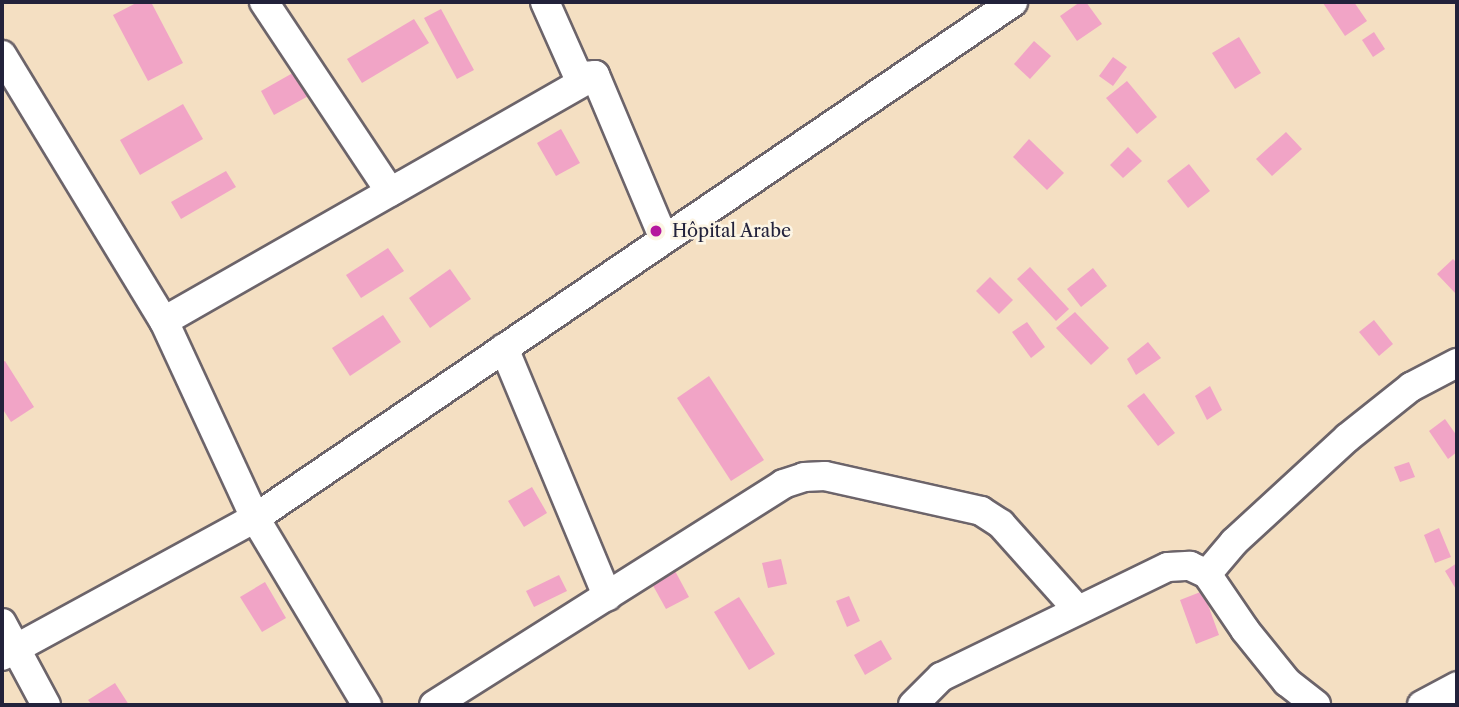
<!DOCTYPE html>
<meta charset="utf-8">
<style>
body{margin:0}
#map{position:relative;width:1459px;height:707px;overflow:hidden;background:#f4dfc2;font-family:"Libre Caslon Text",serif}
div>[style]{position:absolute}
.building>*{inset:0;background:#f1a4c6}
.roads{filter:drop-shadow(2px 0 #6c646a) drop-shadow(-2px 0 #6c646a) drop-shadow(0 2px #6c646a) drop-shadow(0 -2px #6c646a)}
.minor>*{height:28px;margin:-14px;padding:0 14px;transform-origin:14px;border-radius:14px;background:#fff}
.dots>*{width:19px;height:19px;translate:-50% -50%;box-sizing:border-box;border:4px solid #fcf5e5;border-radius:50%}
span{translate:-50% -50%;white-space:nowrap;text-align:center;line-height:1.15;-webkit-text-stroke:5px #fcf5e5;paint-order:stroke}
.poi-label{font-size:18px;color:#22223b}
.left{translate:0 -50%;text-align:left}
.frame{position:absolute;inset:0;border:4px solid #22223b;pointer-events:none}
</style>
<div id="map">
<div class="building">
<div style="clip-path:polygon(138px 2px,151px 2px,183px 63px,148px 81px,113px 15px)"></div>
<div style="clip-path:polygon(1080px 2px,1086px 2px,1102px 24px,1077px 41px,1060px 16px)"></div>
<div style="clip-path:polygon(1325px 2px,1354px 2px,1367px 21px,1345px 36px,1323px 3px)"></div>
<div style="clip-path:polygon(441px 9px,474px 70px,457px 79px,424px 18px)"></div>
<div style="clip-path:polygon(414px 19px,429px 43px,362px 83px,347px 59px)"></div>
<div style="clip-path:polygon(1374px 32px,1385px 49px,1373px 57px,1362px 40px)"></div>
<div style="clip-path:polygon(1239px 37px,1261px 73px,1235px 89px,1212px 53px)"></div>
<div style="clip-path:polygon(1034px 41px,1051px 56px,1030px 79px,1014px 64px)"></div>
<div style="clip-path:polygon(1113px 57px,1127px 67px,1113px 86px,1099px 76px)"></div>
<div style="clip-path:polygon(298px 70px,312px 94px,274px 115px,261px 91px)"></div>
<div style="clip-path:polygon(1127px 81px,1157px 117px,1137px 134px,1106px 98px)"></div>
<div style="clip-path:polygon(183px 104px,203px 139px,140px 175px,120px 140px)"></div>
<div style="clip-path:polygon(561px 129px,580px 163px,556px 176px,537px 143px)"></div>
<div style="clip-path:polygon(1286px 132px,1302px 149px,1272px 176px,1256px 159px)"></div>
<div style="clip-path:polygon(1029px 139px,1064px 173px,1047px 190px,1013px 157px)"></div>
<div style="clip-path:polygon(1128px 147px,1142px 161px,1123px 178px,1110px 165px)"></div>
<div style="clip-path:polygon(1189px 164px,1210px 191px,1188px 208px,1167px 181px)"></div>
<div style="clip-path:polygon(226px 171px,236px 187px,181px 219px,171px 202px)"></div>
<div style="clip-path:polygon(388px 248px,404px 271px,361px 298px,346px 275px)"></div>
<div style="clip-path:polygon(1453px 259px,1457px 263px,1457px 295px,1437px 274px)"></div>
<div style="clip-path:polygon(1030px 267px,1069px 309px,1056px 321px,1017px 279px)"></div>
<div style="clip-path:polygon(1093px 268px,1107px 286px,1081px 307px,1067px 289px)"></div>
<div style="clip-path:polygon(450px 269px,471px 299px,430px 328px,409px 298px)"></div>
<div style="clip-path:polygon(990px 277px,1013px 300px,999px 314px,976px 291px)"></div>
<div style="clip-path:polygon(1075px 312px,1109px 348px,1091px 365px,1056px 328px)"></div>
<div style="clip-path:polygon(383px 315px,401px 342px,350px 376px,332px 348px)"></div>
<div style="clip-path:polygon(1374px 320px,1393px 344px,1379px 356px,1359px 332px)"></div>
<div style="clip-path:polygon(1027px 322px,1045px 347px,1031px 358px,1012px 332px)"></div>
<div style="clip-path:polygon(1148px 342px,1161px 358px,1136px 375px,1127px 359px)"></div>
<div style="clip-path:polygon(5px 361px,34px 407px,11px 422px,2px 408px,2px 362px)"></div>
<div style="clip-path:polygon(709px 376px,764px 460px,731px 481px,677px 398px)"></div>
<div style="clip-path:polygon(1210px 386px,1222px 410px,1207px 420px,1195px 396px)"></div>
<div style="clip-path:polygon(1144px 393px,1175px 433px,1158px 446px,1127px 406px)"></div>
<div style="clip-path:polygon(1445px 419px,1457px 436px,1457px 452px,1448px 459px,1429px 431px)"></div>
<div style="clip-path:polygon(1409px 462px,1415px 477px,1400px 482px,1394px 467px)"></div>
<div style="clip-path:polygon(532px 487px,547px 513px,524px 527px,508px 501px)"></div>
<div style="clip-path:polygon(1439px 528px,1451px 557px,1435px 563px,1424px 535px)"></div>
<div style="clip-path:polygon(781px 559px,787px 584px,768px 588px,762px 563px)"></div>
<div style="clip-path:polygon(1457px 563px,1457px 591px,1445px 571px)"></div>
<div style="clip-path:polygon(674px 569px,689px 597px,666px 609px,651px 582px)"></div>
<div style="clip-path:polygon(559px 575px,567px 591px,534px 607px,526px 591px)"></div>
<div style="clip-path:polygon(265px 582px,286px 618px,262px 632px,240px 597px)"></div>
<div style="clip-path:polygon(1203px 591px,1219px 635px,1196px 644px,1180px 600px)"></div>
<div style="clip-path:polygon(849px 596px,860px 621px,847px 627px,836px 601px)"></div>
<div style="clip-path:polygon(739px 597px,775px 654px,749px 670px,714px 612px)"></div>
<div style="clip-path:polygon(881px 640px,892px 659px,865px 675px,854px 655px)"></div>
<div style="clip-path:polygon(115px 683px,129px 705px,92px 705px,88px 700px)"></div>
</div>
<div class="roads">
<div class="minor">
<div style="left:264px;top:2px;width:228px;rotate:56.4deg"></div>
<div style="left:545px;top:2px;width:81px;rotate:66deg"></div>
<div style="left:578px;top:76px;width:17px;rotate:-3deg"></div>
<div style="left:2px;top:55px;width:311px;rotate:58.7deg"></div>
<div style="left:164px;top:321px;width:217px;rotate:65.2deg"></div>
<div style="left:255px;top:518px;width:218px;rotate:59.1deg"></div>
<div style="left:595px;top:75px;width:178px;rotate:67.2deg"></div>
<div style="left:164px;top:321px;width:496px;rotate:-29.7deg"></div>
<div style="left:504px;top:348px;width:269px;rotate:67.4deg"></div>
<div style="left:1207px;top:574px;width:42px;rotate:-49.8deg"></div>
<div style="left:1234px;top:542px;width:154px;rotate:-42.6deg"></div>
<div style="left:1347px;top:438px;width:82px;rotate:-38.6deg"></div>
<div style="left:1411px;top:387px;width:52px;rotate:-27.6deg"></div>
<div style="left:2px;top:623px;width:93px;rotate:61.8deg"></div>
<div style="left:2px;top:656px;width:288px;rotate:-28.6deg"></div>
<div style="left:255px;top:518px;width:917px;rotate:-34.24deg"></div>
<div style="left:434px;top:705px;width:413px;rotate:-32.3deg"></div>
<div style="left:783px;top:484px;width:22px;rotate:-18deg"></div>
<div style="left:804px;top:477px;width:21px;rotate:-3deg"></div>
<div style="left:825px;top:476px;width:160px;rotate:12.6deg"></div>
<div style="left:981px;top:511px;width:24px;rotate:33deg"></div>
<div style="left:1001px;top:524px;width:115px;rotate:48.2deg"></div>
<div style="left:913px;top:705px;width:40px;rotate:-45deg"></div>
<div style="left:941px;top:677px;width:252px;rotate:-25.9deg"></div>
<div style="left:1168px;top:567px;width:22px;rotate:-3deg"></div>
<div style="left:1190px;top:566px;width:19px;rotate:25deg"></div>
<div style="left:1207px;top:574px;width:68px;rotate:55.8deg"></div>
<div style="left:1245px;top:630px;width:67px;rotate:51.1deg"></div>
<div style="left:1287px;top:682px;width:37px;rotate:38deg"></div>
<div style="left:1422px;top:705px;width:40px;rotate:-28deg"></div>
</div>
</div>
<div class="dots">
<div style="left:656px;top:231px;background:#b5179e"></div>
</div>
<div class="poi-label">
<span class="left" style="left:672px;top:231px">Hôpital Arabe</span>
</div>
<div class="frame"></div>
</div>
